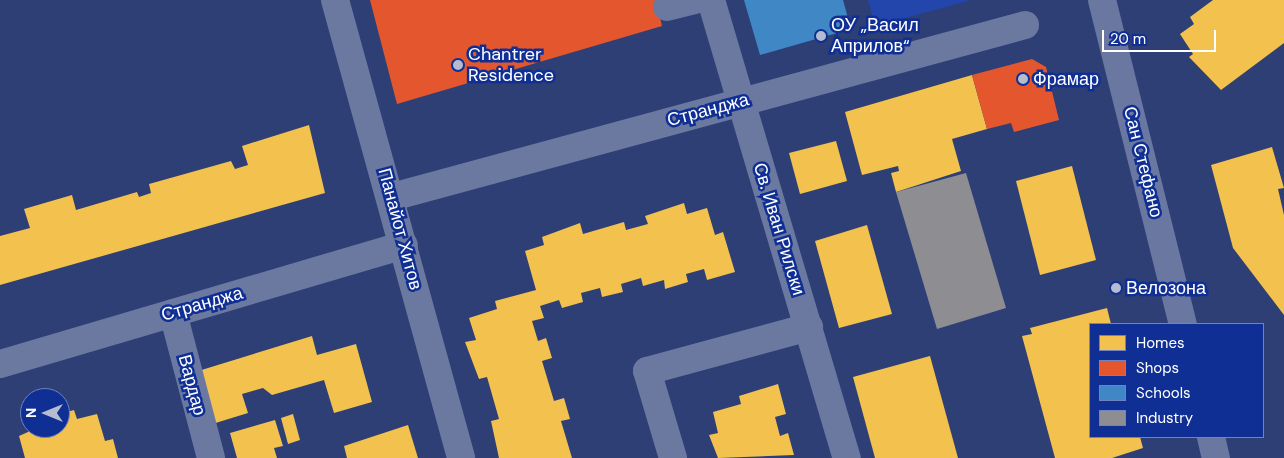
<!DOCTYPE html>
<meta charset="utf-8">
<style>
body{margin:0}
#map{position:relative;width:1284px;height:458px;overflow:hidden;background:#2e3f76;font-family:"DM Sans",sans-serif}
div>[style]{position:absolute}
.green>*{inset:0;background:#2346ac}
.homes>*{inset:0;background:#f2c14e}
.shops>*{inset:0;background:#e4572e}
.schools>*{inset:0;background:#3f88c5}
.industry>*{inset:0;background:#8d8d92}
.minor>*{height:28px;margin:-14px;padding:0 14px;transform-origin:14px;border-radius:14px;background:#6b79a1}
.major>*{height:28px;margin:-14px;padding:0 14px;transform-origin:14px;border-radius:14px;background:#6a77a0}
.dots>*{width:14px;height:14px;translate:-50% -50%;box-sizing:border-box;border:2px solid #102f94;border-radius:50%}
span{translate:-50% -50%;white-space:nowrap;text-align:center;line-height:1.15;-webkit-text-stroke:5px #102f94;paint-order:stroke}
.poi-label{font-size:18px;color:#fff}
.left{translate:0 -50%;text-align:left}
.street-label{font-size:18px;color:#fff}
.legend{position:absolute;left:1089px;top:323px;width:175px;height:115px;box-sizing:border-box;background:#102f94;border:1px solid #7082bf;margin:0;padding:6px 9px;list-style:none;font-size:15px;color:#fff}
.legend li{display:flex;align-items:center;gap:10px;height:25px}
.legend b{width:25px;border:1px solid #7082bf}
.north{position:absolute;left:20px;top:388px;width:50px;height:50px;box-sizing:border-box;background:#102f94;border:1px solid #7082bf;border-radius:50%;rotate:270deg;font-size:14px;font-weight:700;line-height:20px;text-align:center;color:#fff}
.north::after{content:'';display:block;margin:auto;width:18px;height:22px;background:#b6bccf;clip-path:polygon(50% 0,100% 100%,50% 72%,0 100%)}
.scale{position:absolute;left:1102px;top:30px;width:114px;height:22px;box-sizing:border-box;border:2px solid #fff;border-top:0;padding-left:6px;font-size:15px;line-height:18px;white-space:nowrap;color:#fff;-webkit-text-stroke:4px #102f94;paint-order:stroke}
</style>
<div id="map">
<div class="green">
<div style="clip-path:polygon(868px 0,968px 0,968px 1px,875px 26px)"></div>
</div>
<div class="homes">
<div style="clip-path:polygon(1213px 0,1284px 0,1284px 43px,1221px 90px,1189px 57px,1193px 54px,1180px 34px,1194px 24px,1190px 17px)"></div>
<div style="clip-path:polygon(972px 75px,987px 129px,952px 139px,961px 171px,896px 192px,891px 173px,899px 171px,898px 166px,862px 175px,845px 112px)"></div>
<div style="clip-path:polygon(309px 125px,325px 193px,0 285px,0 236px,30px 228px,24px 209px,72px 195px,76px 210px,137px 192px,139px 197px,151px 193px,149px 184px,231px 161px,235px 169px,248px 165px,242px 146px)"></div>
<div style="clip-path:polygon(836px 141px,847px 181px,800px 194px,789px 153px)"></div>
<div style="clip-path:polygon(1272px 147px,1284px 188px,1278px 189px,1284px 215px,1284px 315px,1233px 248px,1211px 165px)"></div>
<div style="clip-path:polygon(1072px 166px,1096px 260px,1040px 275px,1016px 181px)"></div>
<div style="clip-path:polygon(684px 203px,687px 214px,707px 208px,715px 235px,723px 232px,735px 272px,707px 280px,704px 269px,686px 274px,688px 282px,665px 289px,664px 280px,643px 286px,641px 278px,621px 284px,623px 292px,602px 297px,600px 288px,581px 293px,583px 302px,562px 308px,559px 300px,540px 306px,544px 318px,532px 321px,538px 341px,546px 338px,552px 358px,542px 361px,554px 401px,564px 398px,570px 419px,561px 421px,572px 458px,499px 458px,491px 421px,499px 419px,487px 377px,479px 379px,465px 342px,476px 340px,469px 318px,497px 309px,495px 301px,536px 290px,525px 251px,544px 245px,542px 237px,580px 223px,583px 234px,624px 222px,626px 230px,648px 224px,645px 216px)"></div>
<div style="clip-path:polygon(867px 225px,892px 314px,839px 328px,815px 241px)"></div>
<div style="clip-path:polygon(1107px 308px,1111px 324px,1090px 324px,1090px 437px,1140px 437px,1143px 448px,1112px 458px,1055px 458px,1022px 336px,1032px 334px,1030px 328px)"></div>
<div style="clip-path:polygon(312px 336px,317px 355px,356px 344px,372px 402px,334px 413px,324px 380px,272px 395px,263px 388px,242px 394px,248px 413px,209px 425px,195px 372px)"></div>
<div style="clip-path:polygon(930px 356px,958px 458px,875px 458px,853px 377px)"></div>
<div style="clip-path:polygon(778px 384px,786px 414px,775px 417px,780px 436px,788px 433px,794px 455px,718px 458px,709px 435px,718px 433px,713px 412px,741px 404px,739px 396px)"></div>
<div style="clip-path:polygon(74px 410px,77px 419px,97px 414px,105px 441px,113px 439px,118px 458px,25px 458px,19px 436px,37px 428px,60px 428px,60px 414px)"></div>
<div style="clip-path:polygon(293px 414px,300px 440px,288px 444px,281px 418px)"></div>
<div style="clip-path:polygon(275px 420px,283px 446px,274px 448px,277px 458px,237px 458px,230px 433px)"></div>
<div style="clip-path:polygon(408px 425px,418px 458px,347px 458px,344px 446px)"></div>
</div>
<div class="shops">
<div style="clip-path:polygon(370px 0,656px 0,662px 26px,397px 104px)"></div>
<div style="clip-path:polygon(1032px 59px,1046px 67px,1059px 120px,1014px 132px,1011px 123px,987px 129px,972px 75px)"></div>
</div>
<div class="schools">
<div style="clip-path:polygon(744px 0,843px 0,851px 29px,760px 55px)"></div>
</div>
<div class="industry">
<div style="clip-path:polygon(966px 173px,1006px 308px,937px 329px,896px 192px)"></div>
</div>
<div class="minor">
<div style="left:335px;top:0;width:475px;rotate:74.6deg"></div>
<div style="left:711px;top:0;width:478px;rotate:73.5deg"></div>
<div style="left:667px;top:7px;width:29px;rotate:-14deg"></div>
<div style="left:392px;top:197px;width:656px;rotate:-15.2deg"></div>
<div style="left:173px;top:313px;width:150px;rotate:75.3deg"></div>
<div style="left:0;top:364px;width:421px;rotate:-16.4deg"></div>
<div style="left:673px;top:458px;width:91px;rotate:-106.6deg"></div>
<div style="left:647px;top:371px;width:168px;rotate:-15.2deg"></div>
</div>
<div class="major">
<div style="left:1102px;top:0;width:334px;rotate:76deg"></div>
<div style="left:1211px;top:437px;width:22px;rotate:77deg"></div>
</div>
<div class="dots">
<div style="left:821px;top:36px;background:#b6bccf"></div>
<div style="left:458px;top:65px;background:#b6bccf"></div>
<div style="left:1023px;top:79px;background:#b6bccf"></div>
<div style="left:1116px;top:288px;background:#b6bccf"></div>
</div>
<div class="poi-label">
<span class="left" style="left:831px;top:36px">ОУ „Васил<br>Априлов“</span>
<span class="left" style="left:468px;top:65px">Chantrer<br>Residence</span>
<span class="left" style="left:1033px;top:79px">Фрамар</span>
<span class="left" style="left:1126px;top:288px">Велозона</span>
</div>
<div class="street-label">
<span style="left:708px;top:110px;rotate:-15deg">Странджа</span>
<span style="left:1143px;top:162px;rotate:76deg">Сан Стефано</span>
<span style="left:400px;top:229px;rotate:75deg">Панайот Хитов</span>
<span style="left:779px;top:229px;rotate:73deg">Св. Иван Рилски</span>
<span style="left:202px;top:304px;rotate:-16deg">Странджа</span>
<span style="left:192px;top:385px;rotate:75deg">Вардар</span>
</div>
<ul class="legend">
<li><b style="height:14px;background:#f2c14e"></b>Homes</li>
<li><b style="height:14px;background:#e4572e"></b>Shops</li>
<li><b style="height:14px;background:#3f88c5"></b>Schools</li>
<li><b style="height:14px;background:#8d8d92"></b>Industry</li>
</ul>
<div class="north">N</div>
<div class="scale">20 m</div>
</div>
